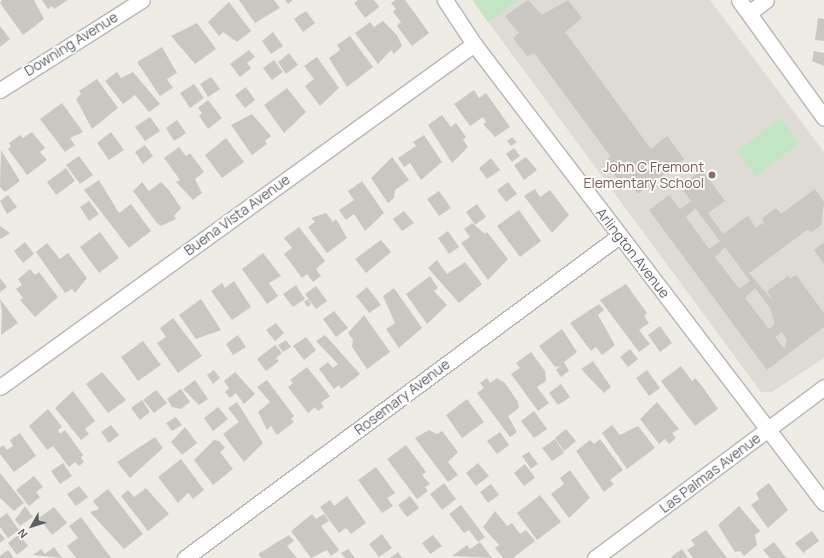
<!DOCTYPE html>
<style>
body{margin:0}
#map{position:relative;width:824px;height:558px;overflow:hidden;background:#efece5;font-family:Manrope,sans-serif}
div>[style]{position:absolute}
.education>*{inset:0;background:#dedbd4}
.green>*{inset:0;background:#c4e5c4}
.building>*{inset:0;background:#cac7c2}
.roads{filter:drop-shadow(1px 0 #b3b6b9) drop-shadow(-1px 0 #b3b6b9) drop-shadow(0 1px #b3b6b9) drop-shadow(0 -1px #b3b6b9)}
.street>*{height:15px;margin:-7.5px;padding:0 7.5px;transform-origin:7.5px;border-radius:7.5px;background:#fff}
.dots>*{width:11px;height:11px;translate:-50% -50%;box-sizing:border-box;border:2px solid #fff;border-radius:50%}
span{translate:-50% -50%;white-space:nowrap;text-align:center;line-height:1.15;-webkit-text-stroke:3.5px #fff;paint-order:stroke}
.street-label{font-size:14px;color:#5d6165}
.education-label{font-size:14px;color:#785e54}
.right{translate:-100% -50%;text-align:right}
.north{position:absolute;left:12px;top:506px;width:40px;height:40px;-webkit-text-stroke:3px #fff;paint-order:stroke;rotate:231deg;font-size:11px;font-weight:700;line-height:16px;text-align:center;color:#5d6165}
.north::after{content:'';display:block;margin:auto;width:14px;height:18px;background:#5d6165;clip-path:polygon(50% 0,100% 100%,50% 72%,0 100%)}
</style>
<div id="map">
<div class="education">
<div style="clip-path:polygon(472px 0,710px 0,824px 152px,824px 358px,772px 392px,761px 392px)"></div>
</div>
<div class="green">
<div style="clip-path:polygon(473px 0,518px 0,488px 22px)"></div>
<div style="clip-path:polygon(781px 118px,799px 143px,756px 176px,737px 151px)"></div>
</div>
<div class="building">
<div style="clip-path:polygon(2px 0,34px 0,44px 19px,23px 35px,0 3px)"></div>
<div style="clip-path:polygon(42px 0,68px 0,54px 9px,52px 6px,48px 9px)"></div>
<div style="clip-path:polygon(239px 0,274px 0,280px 8px,255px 23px)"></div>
<div style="clip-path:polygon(285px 0,293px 0,288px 4px)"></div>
<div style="clip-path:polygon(358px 0,374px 0,379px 7px,365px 18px,354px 3px)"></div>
<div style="clip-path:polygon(395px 0,405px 0,429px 33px,412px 46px,397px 26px,401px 22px,393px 12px,396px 9px,391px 3px)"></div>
<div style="clip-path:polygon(528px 0,542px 15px,568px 0,582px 18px,565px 32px,651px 149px,667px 136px,684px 159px,638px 194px,624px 177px,619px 181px,605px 161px,611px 157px,534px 53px,527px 56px,513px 38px,519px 33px,505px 16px)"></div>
<div style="clip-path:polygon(229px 2px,251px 31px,237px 42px,223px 32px,219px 36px,208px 22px)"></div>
<div style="clip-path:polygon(306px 11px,315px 23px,303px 32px,294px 19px)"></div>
<div style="clip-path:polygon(818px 18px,824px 19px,824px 41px,815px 40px)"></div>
<div style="clip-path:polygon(383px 21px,397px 35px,402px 46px,394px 54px,391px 50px,378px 64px,355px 33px,370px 22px,374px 27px)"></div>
<div style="clip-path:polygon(197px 23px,216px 49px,195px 64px,171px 36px)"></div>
<div style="clip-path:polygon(0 26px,10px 39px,0 47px)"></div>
<div style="clip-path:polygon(273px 32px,283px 46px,271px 54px,262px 41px)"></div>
<div style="clip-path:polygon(350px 36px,373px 67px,347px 87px,329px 58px,340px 50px,337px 45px)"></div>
<div style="clip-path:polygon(162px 47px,177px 73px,167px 79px,173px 88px,160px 96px,137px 62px)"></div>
<div style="clip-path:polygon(249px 50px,255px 57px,247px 63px,251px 68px,240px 77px,230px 64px)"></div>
<div style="clip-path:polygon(814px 51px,824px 53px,824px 66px,812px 61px)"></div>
<div style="clip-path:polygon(289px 53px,298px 65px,286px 74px,278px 62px)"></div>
<div style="clip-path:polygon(317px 57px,339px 88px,320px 106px,305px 86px,314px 79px,304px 66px)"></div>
<div style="clip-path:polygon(274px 60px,283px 72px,272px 80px,263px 68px)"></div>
<div style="clip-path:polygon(117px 72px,121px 78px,133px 72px,160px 104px,149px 112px,135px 95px,123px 104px,105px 81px)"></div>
<div style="clip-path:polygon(211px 77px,220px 89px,208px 97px,200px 84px)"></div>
<div style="clip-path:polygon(97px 79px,118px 108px,92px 129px,76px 99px,81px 94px,79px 91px)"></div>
<div style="clip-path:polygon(194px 84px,204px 98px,190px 108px,180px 93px)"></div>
<div style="clip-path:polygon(246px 87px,255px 100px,245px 108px,235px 95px)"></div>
<div style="clip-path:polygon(287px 88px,306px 112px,284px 133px,264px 105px)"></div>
<div style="clip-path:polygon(474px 90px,479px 98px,486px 93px,510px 127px,495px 137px,483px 124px,486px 122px,483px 117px,470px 126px,454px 104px)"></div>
<div style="clip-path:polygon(208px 100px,222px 118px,208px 129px,199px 116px,202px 113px,198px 108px)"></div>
<div style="clip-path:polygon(62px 103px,83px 132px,70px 138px,75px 145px,65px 152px,40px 119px)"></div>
<div style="clip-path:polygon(252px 114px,271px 136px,265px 141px,267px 144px,252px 155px,231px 125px)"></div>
<div style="clip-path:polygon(442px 115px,451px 127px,456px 123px,466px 137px,463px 140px,468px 147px,452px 163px,428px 125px)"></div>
<div style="clip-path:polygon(150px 117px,160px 131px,145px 141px,135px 127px)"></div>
<div style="clip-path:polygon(177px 120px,186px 133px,174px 141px,166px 128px)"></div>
<div style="clip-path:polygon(32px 132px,45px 148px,40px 152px,47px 160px,27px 175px,8px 149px,11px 146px,9px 143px,20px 135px,23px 138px)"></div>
<div style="clip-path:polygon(111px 132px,124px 150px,109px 160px,97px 143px)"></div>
<div style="clip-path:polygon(424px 135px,442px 162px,421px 180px,410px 163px,404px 167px,398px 158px,416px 146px,413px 142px)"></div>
<div style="clip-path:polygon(512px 137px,517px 142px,511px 146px,507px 141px)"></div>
<div style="clip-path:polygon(226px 138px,244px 162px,222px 178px,205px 155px)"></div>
<div style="clip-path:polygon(145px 145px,153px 156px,143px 164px,135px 152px)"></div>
<div style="clip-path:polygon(179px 147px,186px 156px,190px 153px,204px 172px,195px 179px,202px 193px,193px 200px,176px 182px,180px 180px,164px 158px)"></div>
<div style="clip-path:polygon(514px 148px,520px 156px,512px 162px,506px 154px)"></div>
<div style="clip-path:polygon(1px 150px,20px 181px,5px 192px,0 187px)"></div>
<div style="clip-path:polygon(79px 156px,93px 175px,80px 184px,66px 165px)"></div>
<div style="clip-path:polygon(392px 157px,409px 180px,395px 190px,394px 198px,388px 203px,371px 178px)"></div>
<div style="clip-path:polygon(526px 157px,537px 170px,524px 180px,514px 165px)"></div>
<div style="clip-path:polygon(491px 158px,500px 170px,487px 179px,479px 168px)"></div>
<div style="clip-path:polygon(66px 168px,75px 181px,56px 195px,47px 182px)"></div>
<div style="clip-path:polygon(evenodd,702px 170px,725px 201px,708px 213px,723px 234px,748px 216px,756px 228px,762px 223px,765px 226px,762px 218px,776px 208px,781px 214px,815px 189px,824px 202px,821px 225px,812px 232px,807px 230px,749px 273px,774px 302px,767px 291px,788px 276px,790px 279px,796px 275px,824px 313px,824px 327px,767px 370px,649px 210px,669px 195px,680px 209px,691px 201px,680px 186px,702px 170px,695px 208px,720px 241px,709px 249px,686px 217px,695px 208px,702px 170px,725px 247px,750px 281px,739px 289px,715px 257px,725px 247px,702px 170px,755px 288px,770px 308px,775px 324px,769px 329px,745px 298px,755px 288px,702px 170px,782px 332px,787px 341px,784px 349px,775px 337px,782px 332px)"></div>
<div style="clip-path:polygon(99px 180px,119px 213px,131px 204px,151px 231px,129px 248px,84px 190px)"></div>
<div style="clip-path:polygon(362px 181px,384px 213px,365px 231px,354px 214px,346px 220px,339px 210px,354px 200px,348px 191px)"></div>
<div style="clip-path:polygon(142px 182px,149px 191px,161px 182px,169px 190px,181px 208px,174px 216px,176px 219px,161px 226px,157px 223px,133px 191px)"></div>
<div style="clip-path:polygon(508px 182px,517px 194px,506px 202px,497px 190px)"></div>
<div style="clip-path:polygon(535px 189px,540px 197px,550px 190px,569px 215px,552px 233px,524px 196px)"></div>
<div style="clip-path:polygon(439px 191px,451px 208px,439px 216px,427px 199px)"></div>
<div style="clip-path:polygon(8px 195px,17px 207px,7px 214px,0 201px)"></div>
<div style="clip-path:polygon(89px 201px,99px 214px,89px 221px,80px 207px)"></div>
<div style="clip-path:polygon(477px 204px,486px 217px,475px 225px,466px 212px)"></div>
<div style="clip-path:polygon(519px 210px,541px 241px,520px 257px,497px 226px)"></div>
<div style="clip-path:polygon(404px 211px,414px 223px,402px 231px,393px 219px)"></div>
<div style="clip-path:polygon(326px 213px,333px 222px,336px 219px,347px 238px,327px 253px,308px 227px,315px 222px,311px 218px)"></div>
<div style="clip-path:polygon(472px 223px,485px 234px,487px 232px,508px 259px,488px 280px,461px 243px,470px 237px,464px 229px)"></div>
<div style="clip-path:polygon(0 226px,10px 233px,1px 239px,0 237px)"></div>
<div style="clip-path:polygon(299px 227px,325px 261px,316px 269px,321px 276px,313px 282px,307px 274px,302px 278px,284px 254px,292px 248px,284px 238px)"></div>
<div style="clip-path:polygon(448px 231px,459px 247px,449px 254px,438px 238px)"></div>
<div style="clip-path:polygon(100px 232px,119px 258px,99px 273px,80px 247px)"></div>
<div style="clip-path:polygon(381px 240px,391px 252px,366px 273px,355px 259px)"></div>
<div style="clip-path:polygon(25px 242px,34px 254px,23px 263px,14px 251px)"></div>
<div style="clip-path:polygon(824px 242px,824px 264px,814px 250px)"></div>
<div style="clip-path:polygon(47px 243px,60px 259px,68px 253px,87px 278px,75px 293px,72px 289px,65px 293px,36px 252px)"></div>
<div style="clip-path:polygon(263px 253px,281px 276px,269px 283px,278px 296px,267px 304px,242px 269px)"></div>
<div style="clip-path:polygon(437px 260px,447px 274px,465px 262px,482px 284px,459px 303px,428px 268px)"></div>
<div style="clip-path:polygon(30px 269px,35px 275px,39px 272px,58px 297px,35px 317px,20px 300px,23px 298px,16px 289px,22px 285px,18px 279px)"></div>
<div style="clip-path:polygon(430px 276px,438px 288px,434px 291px,447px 305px,427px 324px,406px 294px)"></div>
<div style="clip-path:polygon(0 278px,7px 287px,0 292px)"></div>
<div style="clip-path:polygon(234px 281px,251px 307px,232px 320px,211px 291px,222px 283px,225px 288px)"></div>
<div style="clip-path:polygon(626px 284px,647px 313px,644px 316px,649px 323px,639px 330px,650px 344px,639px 352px,600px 300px)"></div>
<div style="clip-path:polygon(296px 285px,305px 299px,293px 307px,283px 294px)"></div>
<div style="clip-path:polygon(316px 286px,327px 301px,316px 309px,305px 294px)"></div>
<div style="clip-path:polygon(367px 287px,381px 305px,369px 313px,356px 296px)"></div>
<div style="clip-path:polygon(394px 288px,422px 328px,399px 348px,386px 329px,395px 323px,383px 296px)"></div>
<div style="clip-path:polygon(0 299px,18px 323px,1px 335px,2px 312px)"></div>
<div style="clip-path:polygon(201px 299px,221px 330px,196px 339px,179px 315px)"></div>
<div style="clip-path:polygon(308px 299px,311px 304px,308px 307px,304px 302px)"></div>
<div style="clip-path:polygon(599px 304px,604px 310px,598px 315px,615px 345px,602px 355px,596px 347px,591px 351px,570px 323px)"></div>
<div style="clip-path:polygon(334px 311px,348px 328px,336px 337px,323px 319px)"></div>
<div style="clip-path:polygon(364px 315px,390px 352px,367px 369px,352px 347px,353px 340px,348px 333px)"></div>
<div style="clip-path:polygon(173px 318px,202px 356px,178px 373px,157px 343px,166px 337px,160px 328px)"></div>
<div style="clip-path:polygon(276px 323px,284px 333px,275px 341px,266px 330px)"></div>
<div style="clip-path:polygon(660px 326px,672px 343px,660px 352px,648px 335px)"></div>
<div style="clip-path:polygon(562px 329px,577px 352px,564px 362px,569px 371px,561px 377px,556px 370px,560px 366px,555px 367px,539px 346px)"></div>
<div style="clip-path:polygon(238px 335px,246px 347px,233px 355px,226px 344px)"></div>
<div style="clip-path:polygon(325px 335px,360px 374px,341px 389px,339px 385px,334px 389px,319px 369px,328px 362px,333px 368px,338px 364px,316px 341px)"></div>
<div style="clip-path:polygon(306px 337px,316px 350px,304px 360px,293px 346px)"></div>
<div style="clip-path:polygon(286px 340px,291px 347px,283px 352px,278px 345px)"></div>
<div style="clip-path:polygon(143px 341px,161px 365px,138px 381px,121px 357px)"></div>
<div style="clip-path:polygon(275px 345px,282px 353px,276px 358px,279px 361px,266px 371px,257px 359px)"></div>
<div style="clip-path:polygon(630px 349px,638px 359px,628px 367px,620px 357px)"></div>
<div style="clip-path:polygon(531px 352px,545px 371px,546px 381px,537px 387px,549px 403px,538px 411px,511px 374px,520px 368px,516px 363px)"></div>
<div style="clip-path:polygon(593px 361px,611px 387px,604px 393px,581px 369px)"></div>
<div style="clip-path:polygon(681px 366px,692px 381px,695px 378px,702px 386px,718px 409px,695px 426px,661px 381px)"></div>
<div style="clip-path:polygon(307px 367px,330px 396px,321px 403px,324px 407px,318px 411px,315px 407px,308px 413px,288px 387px,293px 383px,290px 380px)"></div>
<div style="clip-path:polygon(214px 370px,220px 378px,213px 384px,207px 375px)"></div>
<div style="clip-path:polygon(647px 370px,660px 388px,649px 396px,636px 378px)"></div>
<div style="clip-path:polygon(102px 372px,126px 400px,108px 413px,86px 384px)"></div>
<div style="clip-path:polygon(235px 372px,255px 394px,244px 404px,236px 393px,230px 398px,225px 392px,229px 388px,224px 381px)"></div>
<div style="clip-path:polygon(487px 378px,490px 383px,497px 378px,505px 383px,518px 402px,519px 408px,508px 416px,517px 432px,510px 437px,477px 393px,484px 388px,480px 383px)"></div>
<div style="clip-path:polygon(195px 380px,208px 399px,199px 405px,183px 389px)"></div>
<div style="clip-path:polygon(267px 380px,294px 416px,291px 419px,294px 422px,277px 435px,271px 426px,267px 430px,258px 412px,270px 402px,257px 387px)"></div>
<div style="clip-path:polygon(561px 384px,570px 397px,558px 405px,549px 393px)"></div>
<div style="clip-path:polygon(181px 389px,190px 402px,181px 409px,172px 407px,167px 399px)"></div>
<div style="clip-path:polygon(156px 390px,167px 403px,154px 413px,143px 400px)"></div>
<div style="clip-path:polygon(73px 391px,95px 421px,85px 429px,89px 434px,81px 440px,55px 408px)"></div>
<div style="clip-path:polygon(467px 399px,484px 422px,462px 438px,446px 415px)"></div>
<div style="clip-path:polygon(142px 400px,150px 412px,140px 420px,131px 408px)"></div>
<div style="clip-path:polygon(237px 402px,263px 443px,244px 462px,223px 434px,239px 422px,228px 408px)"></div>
<div style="clip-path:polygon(657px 402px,679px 429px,672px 433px,676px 438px,669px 444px,665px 439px,659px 444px,640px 419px)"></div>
<div style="clip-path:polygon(218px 407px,228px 419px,213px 431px,204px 418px)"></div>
<div style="clip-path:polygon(48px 409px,62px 427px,58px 430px,60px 434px,65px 430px,83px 455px,81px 457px,84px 462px,79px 466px,75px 462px,69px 467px,53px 446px,47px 450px,29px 426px)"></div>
<div style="clip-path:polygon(534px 411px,547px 429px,534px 438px,521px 421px)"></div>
<div style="clip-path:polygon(176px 417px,182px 425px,172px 431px,166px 423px)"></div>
<div style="clip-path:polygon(111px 425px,119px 435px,109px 443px,101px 432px)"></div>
<div style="clip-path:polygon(612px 425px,620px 435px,638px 426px,655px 448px,627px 469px,602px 433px)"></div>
<div style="clip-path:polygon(185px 427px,197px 443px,182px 455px,171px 442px)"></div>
<div style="clip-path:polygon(566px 429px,576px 441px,564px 451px,555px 438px)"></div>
<div style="clip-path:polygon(429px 430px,437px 434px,442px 431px,458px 452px,448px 462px,458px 475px,448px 482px,415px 438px)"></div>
<div style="clip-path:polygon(500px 432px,509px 445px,497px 454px,487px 441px)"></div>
<div style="clip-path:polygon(20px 433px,36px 456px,14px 472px,0 454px,0 448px,3px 445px,7px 450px,13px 446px,10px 440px)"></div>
<div style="clip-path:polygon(155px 437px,163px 448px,130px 478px,117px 462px)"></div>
<div style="clip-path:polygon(555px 439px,564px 453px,552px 461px,542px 448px)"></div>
<div style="clip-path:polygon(600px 439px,623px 470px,610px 480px,614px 484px,604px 492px,576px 451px,590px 440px,594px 444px)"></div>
<div style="clip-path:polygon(214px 440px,219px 441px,225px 448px,220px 452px,233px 469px,213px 485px,194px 460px)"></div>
<div style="clip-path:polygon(406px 445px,426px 472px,422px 475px,430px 484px,425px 487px,428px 491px,417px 499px,387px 459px)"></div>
<div style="clip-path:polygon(529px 452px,538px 464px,531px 469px,522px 456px)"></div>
<div style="clip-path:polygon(181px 459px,204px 490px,193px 499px,188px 493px,178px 503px,158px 477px)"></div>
<div style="clip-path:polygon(63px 463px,72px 476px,60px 484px,51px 471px)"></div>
<div style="clip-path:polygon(478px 463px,489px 476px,476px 486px,466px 473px)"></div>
<div style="clip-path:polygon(525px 464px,535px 478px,524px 486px,514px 473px)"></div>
<div style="clip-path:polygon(376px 467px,395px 493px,387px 498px,393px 506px,382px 513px,358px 480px)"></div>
<div style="clip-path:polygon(570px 470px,590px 498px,569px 518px,551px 494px,564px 484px,560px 478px)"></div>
<div style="clip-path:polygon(0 473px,24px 503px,14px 511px,0 498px)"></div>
<div style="clip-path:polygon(34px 476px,43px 487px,36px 492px,40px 497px,29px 506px,16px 490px)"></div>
<div style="clip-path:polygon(444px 483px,456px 499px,442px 510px,430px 494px)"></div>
<div style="clip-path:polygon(769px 483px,788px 510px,768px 528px,751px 505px,759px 499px,756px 493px)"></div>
<div style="clip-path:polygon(491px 484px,499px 495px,488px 503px,480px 492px)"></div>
<div style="clip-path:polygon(79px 486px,88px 497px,76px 506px,67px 494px)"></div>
<div style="clip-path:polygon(146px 488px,169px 514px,148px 531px,121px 496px,128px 490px,134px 497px)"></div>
<div style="clip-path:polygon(108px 489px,143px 534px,124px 549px,90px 512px,99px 509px,93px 501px)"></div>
<div style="clip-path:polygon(540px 495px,561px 522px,537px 540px,517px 513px)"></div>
<div style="clip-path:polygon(347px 496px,366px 523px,351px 534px,346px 528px,339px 533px,320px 507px,330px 500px,334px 506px)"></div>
<div style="clip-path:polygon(410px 496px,419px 508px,407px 517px,398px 505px)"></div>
<div style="clip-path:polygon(461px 505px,485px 537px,478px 542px,469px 530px,464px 533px,449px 514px)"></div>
<div style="clip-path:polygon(25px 506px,33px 517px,20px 526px,15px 520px)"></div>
<div style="clip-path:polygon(739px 506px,760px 531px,755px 535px,757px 545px,744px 556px,740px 551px,735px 552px,718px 525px)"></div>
<div style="clip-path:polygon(54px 507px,67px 523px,52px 535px,39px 518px)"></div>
<div style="clip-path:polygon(495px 511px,507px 526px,512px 523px,520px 534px,526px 530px,535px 541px,513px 558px,503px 558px,495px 548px,499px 545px,483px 527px)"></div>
<div style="clip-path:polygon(7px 513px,19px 530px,8px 538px,0 527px,0 518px)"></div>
<div style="clip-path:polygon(312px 514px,316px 519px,324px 514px,329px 521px,321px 526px,339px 550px,331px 556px,327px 550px,311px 558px,291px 531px)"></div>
<div style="clip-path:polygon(81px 517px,111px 558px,76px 558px,67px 546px,78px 538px,69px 526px)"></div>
<div style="clip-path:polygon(706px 530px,727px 558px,693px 558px,687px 550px,695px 545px,691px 540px)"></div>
<div style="clip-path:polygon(812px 531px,819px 541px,803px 553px,795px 543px)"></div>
<div style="clip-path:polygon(0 533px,5px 539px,0 543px)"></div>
<div style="clip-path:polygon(19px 534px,28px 546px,17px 555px,8px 543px)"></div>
<div style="clip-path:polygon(382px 534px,392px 548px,379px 557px,369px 544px)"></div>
<div style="clip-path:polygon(289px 535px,294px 541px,287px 546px,297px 558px,261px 558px,258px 554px)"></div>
<div style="clip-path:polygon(433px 535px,442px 546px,430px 554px,422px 543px)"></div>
<div style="clip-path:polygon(480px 542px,492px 558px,452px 556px,467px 545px,470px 549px)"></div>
<div style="clip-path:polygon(774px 542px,786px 558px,770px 558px,763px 550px)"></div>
<div style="clip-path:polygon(54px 547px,62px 558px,33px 555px,41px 549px,45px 554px)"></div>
<div style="clip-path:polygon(348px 549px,355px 558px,345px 558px,341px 553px)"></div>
<div style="clip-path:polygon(682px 549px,688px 558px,672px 558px,671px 557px)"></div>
<div style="clip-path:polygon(8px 550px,14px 558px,0 558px,0 556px)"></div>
<div style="clip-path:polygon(398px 552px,402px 558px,390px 558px)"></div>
</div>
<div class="roads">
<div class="street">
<div style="left:445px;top:0;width:53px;rotate:56.6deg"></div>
<div style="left:474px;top:44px;width:577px;rotate:52.67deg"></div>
<div style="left:739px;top:0;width:145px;rotate:54.2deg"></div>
<div style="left:749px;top:13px;width:21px;rotate:-37deg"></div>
<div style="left:0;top:90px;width:168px;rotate:-32.4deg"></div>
<div style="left:0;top:387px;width:585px;rotate:-35.89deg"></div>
<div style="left:185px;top:558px;width:540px;rotate:-36.57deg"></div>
<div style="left:595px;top:558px;width:286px;rotate:-36.7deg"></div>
</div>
</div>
<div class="dots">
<div style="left:712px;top:175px;background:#8d6e63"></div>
</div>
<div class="street-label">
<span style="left:71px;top:44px;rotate:-32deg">Downing Avenue</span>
<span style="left:237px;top:215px;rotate:-36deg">Buena Vista Avenue</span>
<span style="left:633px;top:253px;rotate:52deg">Arlington Avenue</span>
<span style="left:402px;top:397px;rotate:-37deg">Rosemary Avenue</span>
<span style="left:710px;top:473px;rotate:-37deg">Las Palmas Avenue</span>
</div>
<div class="education-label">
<span class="right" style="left:704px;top:175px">John C Fremont<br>Elementary School</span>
</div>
<div class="north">N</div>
</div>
